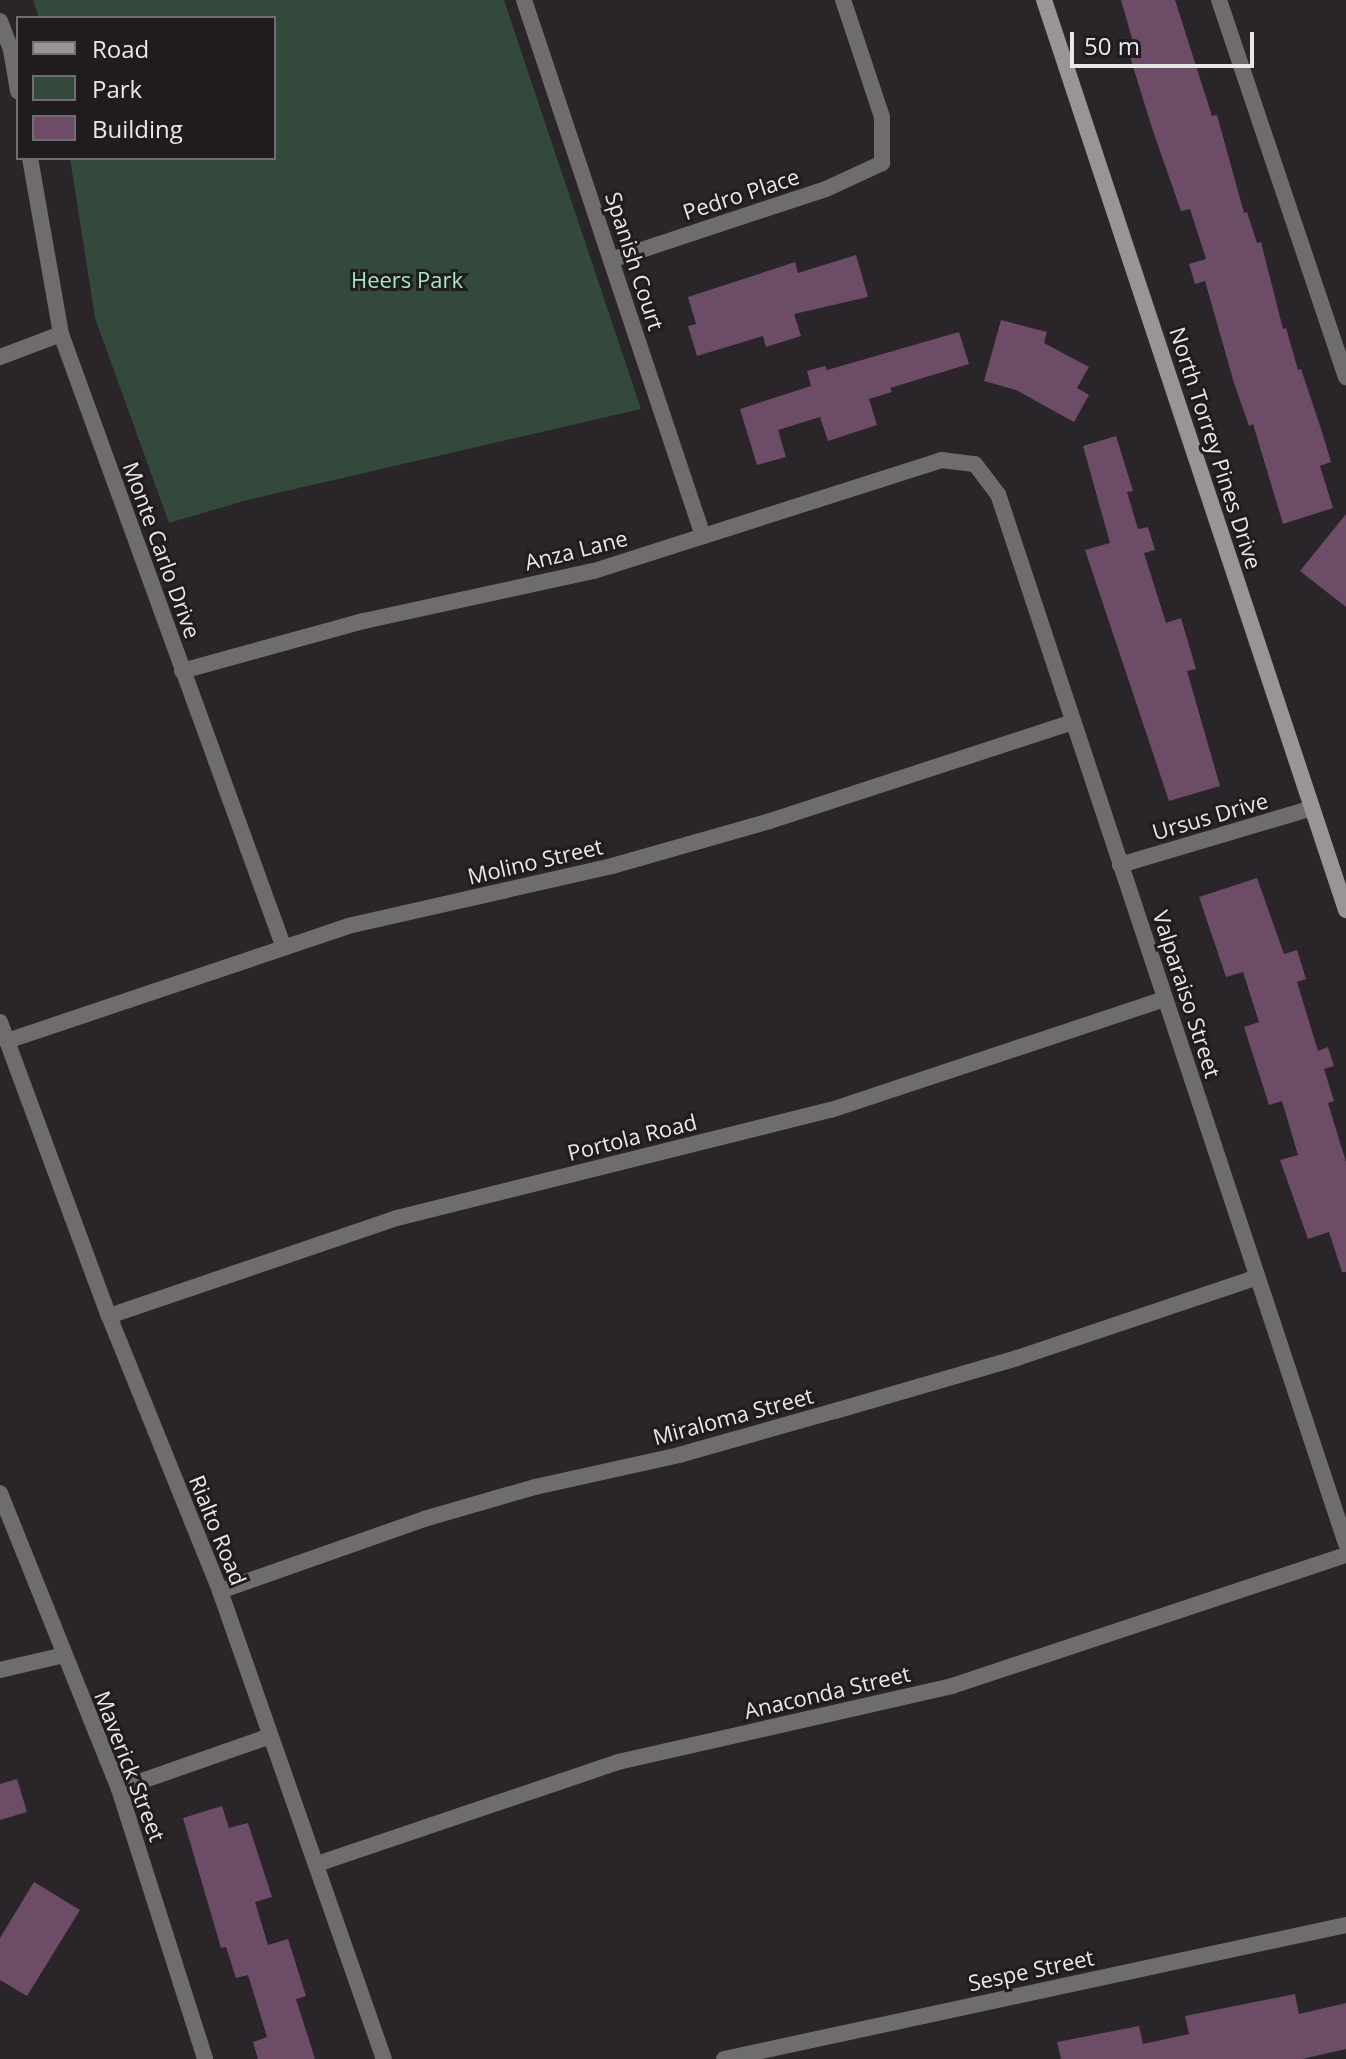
<!DOCTYPE html>
<style>
body{margin:0}
#map{position:relative;width:1346px;height:2059px;overflow:hidden;background:#292528;font-family:"Open Sans",sans-serif}
div>[style]{position:absolute}
.green>*{inset:0;background:#33493b}
.building>*{inset:0;background:#6d4c68}
.street>*{height:16px;margin:-8px;padding:0 8px;transform-origin:8px;border-radius:8px;background:#6f6c6e}
.secondary>*{height:16px;margin:-8px;padding:0 8px;transform-origin:8px;border-radius:8px;background:#989497}
span{translate:-50% -50%;white-space:nowrap;text-align:center;line-height:1.15;-webkit-text-stroke:6px #201b1f;paint-order:stroke}
.street-label{font-size:22px;color:#eae7e9}
.park-label{font-size:22px;color:#a5e7bc}
.legend{position:absolute;left:16px;top:16px;width:260px;height:144px;box-sizing:border-box;background:#201b1f;border:2px solid #716d70;margin:0;padding:10px 14px;list-style:none;font-size:24px;color:#eae7e9}
.legend li{display:flex;align-items:center;gap:16px;height:40px}
.legend b{width:40px;border:2px solid #716d70}
.scale{position:absolute;left:1070px;top:32px;width:184px;height:36px;box-sizing:border-box;border:4px solid #eae7e9;border-top:0;padding-left:10px;font-size:24px;line-height:28px;white-space:nowrap;color:#eae7e9;-webkit-text-stroke:6px #201b1f;paint-order:stroke}
</style>
<div id="map">
<div class="green">
<div style="clip-path:polygon(33px 0,504px 0,641px 409px,247px 500px,169px 523px,95px 318px,70px 158px,274px 158px,274px 18px,39px 18px)"></div>
</div>
<div class="building">
<div style="clip-path:polygon(1121px 0,1175px 0,1212px 116px,1217px 115px,1244px 213px,1247px 212px,1257px 243px,1261px 242px,1283px 329px,1286px 328px,1298px 370px,1301px 369px,1323px 435px,1331px 462px,1320px 466px,1333px 508px,1283px 524px,1253px 424px,1249px 426px,1234px 383px,1205px 281px,1195px 284px,1189px 264px,1206px 259px,1190px 209px,1181px 211px,1152px 128px,1127px 47px,1134px 45px)"></div>
<div style="clip-path:polygon(856px 255px,868px 297px,794px 314px,801px 336px,766px 347px,763px 336px,697px 356px,688px 326px,696px 324px,688px 297px,795px 262px,798px 273px)"></div>
<div style="clip-path:polygon(1001px 320px,1047px 332px,1044px 343px,1089px 367px,1077px 388px,1089px 395px,1074px 422px,1016px 390px,984px 381px)"></div>
<div style="clip-path:polygon(959px 332px,969px 364px,890px 388px,892px 392px,869px 399px,877px 425px,828px 441px,820px 417px,778px 430px,786px 457px,757px 465px,740px 409px,811px 386px,807px 371px,825px 366px,827px 370px)"></div>
<div style="clip-path:polygon(1116px 436px,1133px 491px,1127px 492px,1138px 529px,1148px 527px,1155px 550px,1144px 553px,1166px 623px,1181px 618px,1196px 669px,1187px 671px,1220px 786px,1169px 801px,1085px 550px,1110px 543px,1083px 446px)"></div>
<div style="clip-path:polygon(1346px 514px,1346px 607px,1300px 571px)"></div>
<div style="clip-path:polygon(1257px 878px,1284px 954px,1297px 950px,1306px 979px,1297px 982px,1318px 1051px,1328px 1047px,1334px 1066px,1324px 1069px,1334px 1101px,1328px 1103px,1346px 1162px,1346px 1272px,1342px 1272px,1329px 1232px,1308px 1239px,1280px 1160px,1298px 1155px,1282px 1101px,1269px 1105px,1244px 1027px,1259px 1022px,1243px 972px,1226px 977px,1199px 897px)"></div>
<div style="clip-path:polygon(17px 1779px,27px 1812px,0 1820px,0 1784px)"></div>
<div style="clip-path:polygon(222px 1806px,229px 1828px,248px 1823px,272px 1897px,255px 1902px,268px 1945px,288px 1939px,306px 1996px,296px 1999px,315px 2059px,258px 2059px,253px 2042px,267px 2037px,248px 1975px,236px 1978px,226px 1947px,221px 1948px,183px 1818px)"></div>
<div style="clip-path:polygon(34px 1882px,80px 1910px,27px 1996px,0 1980px,0 1938px)"></div>
<div style="clip-path:polygon(1295px 1994px,1299px 2014px,1346px 2003px,1346px 2049px,1302px 2059px,1061px 2059px,1057px 2042px,1139px 2026px,1143px 2044px,1189px 2034px,1185px 2016px)"></div>
</div>
<div class="street">
<div style="left:524px;top:0;width:565px;rotate:71.53deg"></div>
<div style="left:1219px;top:0;width:398px;rotate:71.4deg"></div>
<div style="left:0;top:21px;width:31px;rotate:69deg"></div>
<div style="left:11px;top:50px;width:42px;rotate:80.3deg"></div>
<div style="left:30px;top:158px;width:179px;rotate:80deg"></div>
<div style="left:61px;top:334px;width:653px;rotate:70.04deg"></div>
<div style="left:611px;top:260px;width:226px;rotate:-18.3deg"></div>
<div style="left:826px;top:189px;width:62px;rotate:-24.9deg"></div>
<div style="left:882px;top:163px;width:46px;rotate:-90deg"></div>
<div style="left:882px;top:117px;width:123px;rotate:-108.4deg"></div>
<div style="left:0;top:357px;width:65px;rotate:-20.7deg"></div>
<div style="left:182px;top:671px;width:189px;rotate:-15.4deg"></div>
<div style="left:364px;top:621px;width:235px;rotate:-12.3deg"></div>
<div style="left:594px;top:571px;width:364px;rotate:-17.7deg"></div>
<div style="left:941px;top:460px;width:34px;rotate:7deg"></div>
<div style="left:975px;top:464px;width:38px;rotate:53deg"></div>
<div style="left:998px;top:494px;width:1106px;rotate:71.66deg"></div>
<div style="left:1120px;top:865px;width:200px;rotate:-16.5deg"></div>
<div style="left:0;top:1022px;width:314px;rotate:69.7deg"></div>
<div style="left:109px;top:1316px;width:297px;rotate:68deg"></div>
<div style="left:220px;top:1591px;width:496px;rotate:70.7deg"></div>
<div style="left:7px;top:1041px;width:360px;rotate:-18.6deg"></div>
<div style="left:348px;top:926px;width:271px;rotate:-12.8deg"></div>
<div style="left:612px;top:866px;width:164px;rotate:-15.9deg"></div>
<div style="left:770px;top:821px;width:319px;rotate:-18.1deg"></div>
<div style="left:109px;top:1316px;width:304px;rotate:-18.8deg"></div>
<div style="left:397px;top:1218px;width:447px;rotate:-14deg"></div>
<div style="left:831px;top:1110px;width:352px;rotate:-18.4deg"></div>
<div style="left:0;top:1493px;width:319px;rotate:68.1deg"></div>
<div style="left:119px;top:1789px;width:283px;rotate:72.3deg"></div>
<div style="left:220px;top:1591px;width:216px;rotate:-19.4deg"></div>
<div style="left:424px;top:1519px;width:116px;rotate:-16.1deg"></div>
<div style="left:535px;top:1487px;width:148px;rotate:-12.5deg"></div>
<div style="left:679px;top:1455px;width:162px;rotate:-15.8deg"></div>
<div style="left:835px;top:1411px;width:190px;rotate:-16.2deg"></div>
<div style="left:1017px;top:1358px;width:253px;rotate:-18.6deg"></div>
<div style="left:0;top:1670px;width:66px;rotate:-13.2deg"></div>
<div style="left:119px;top:1789px;width:160px;rotate:-19.3deg"></div>
<div style="left:317px;top:1864px;width:318px;rotate:-18.7deg"></div>
<div style="left:618px;top:1762px;width:343px;rotate:-12.8deg"></div>
<div style="left:952px;top:1686px;width:415px;rotate:-18.4deg"></div>
<div style="left:724px;top:2059px;width:636px;rotate:-12.16deg"></div>
</div>
<div class="secondary">
<div style="left:1044px;top:0;width:959px;rotate:71.64deg"></div>
</div>
<div class="street-label">
<span style="left:741px;top:194px;rotate:-18deg">Pedro Place</span>
<span style="left:635px;top:261px;rotate:72deg">Spanish Court</span>
<span style="left:1216px;top:448px;rotate:72deg">North Torrey Pines Drive</span>
<span style="left:162px;top:550px;rotate:70deg">Monte Carlo Drive</span>
<span style="left:576px;top:550px;rotate:-14deg">Anza Lane</span>
<span style="left:1210px;top:816px;rotate:-16deg">Ursus Drive</span>
<span style="left:535px;top:861px;rotate:-13deg">Molino Street</span>
<span style="left:1187px;top:994px;rotate:72deg">Valparaiso Street</span>
<span style="left:632px;top:1137px;rotate:-14deg">Portola Road</span>
<span style="left:733px;top:1416px;rotate:-15deg">Miraloma Street</span>
<span style="left:218px;top:1530px;rotate:68deg">Rialto Road</span>
<span style="left:827px;top:1692px;rotate:-13deg">Anaconda Street</span>
<span style="left:130px;top:1766px;rotate:69deg">Maverick Street</span>
<span style="left:1031px;top:1970px;rotate:-12deg">Sespe Street</span>
</div>
<div class="park-label">
<span style="left:407px;top:280px">Heers Park</span>
</div>
<ul class="legend">
<li><b style="height:10px;background:#989497"></b>Road</li>
<li><b style="height:22px;background:#33493b"></b>Park</li>
<li><b style="height:22px;background:#6d4c68"></b>Building</li>
</ul>
<div class="scale">50 m</div>
</div>
